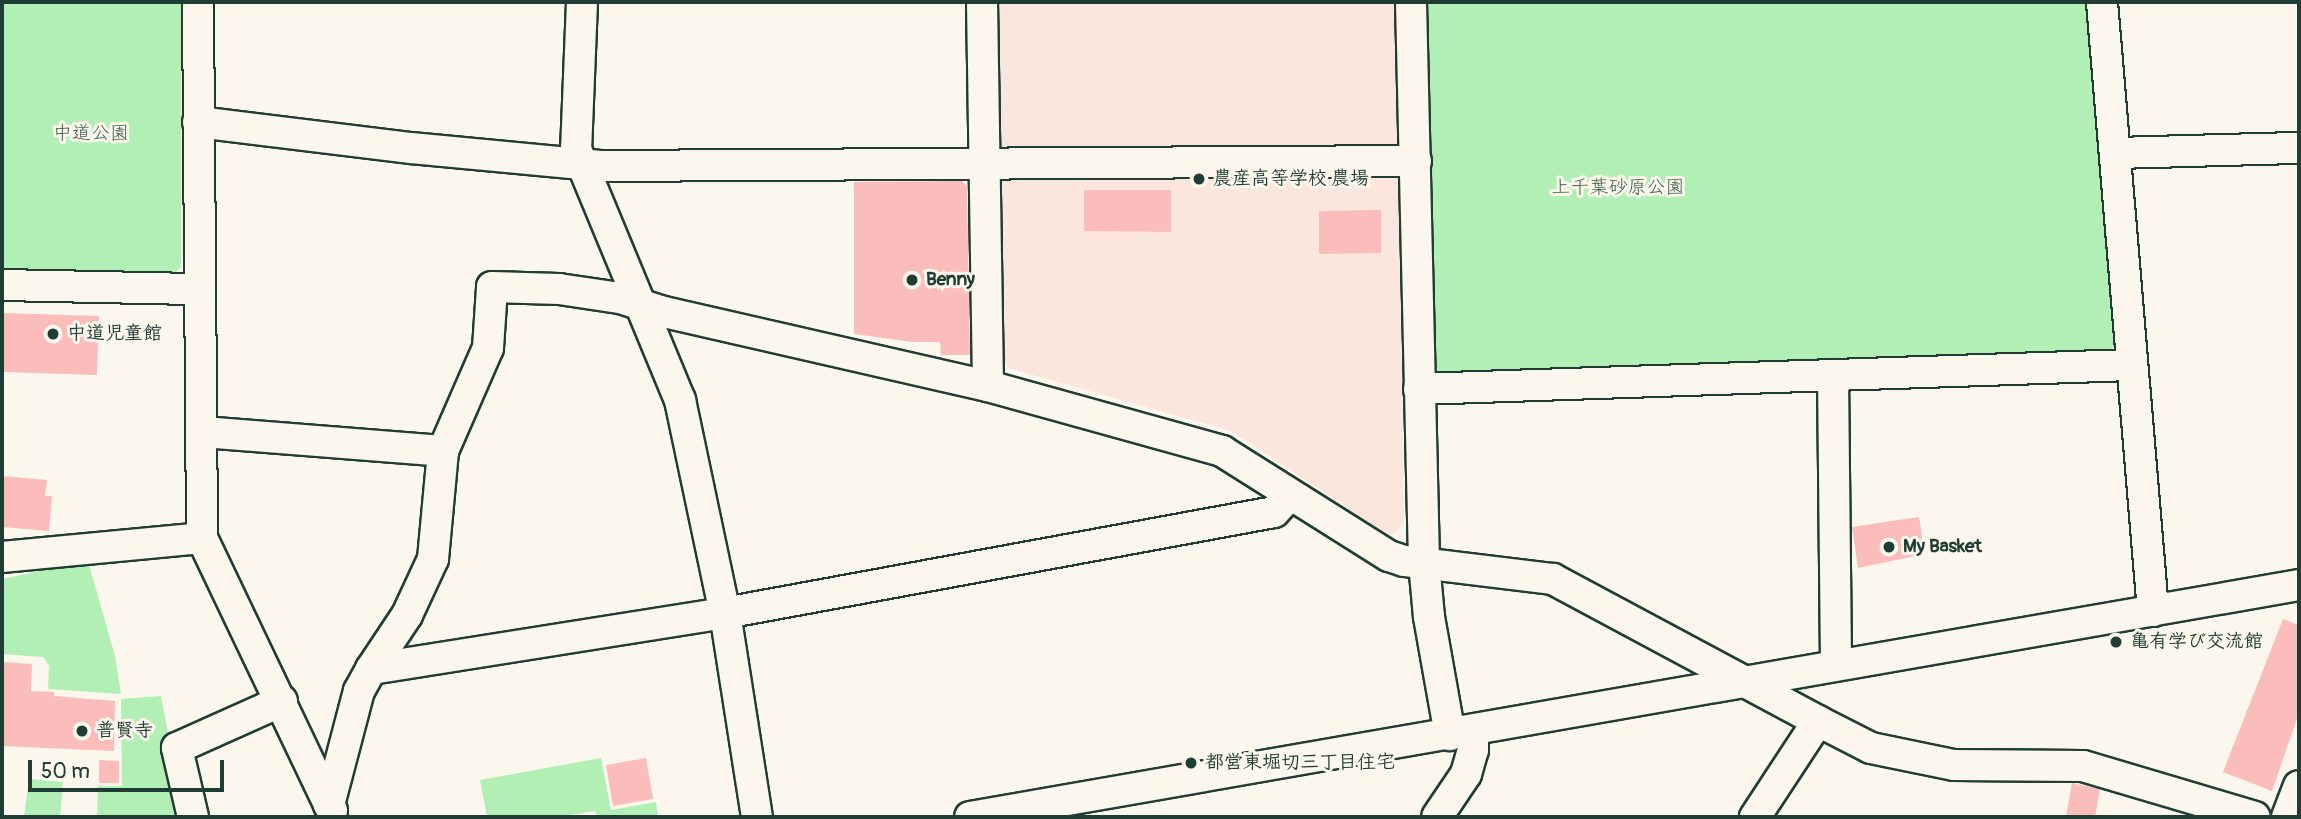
<!DOCTYPE html>
<meta charset="utf-8">
<style>
body{margin:0}
#map{position:relative;width:2301px;height:819px;overflow:hidden;background:#fbf7ec;font-family:Pangolin,"Klee One",sans-serif}
div>[style]{position:absolute}
.built>*{inset:0;background:#fbe6dd}
.green>*{inset:0;background:#b1efb5}
.building>*{inset:0;background:#fabdbb}
.roads{filter:drop-shadow(2px 0 #1f3d34) drop-shadow(-2px 0 #1f3d34) drop-shadow(0 2px #1f3d34) drop-shadow(0 -2px #1f3d34)}
.minor>*{height:30px;margin:-15px;padding:0 15px;transform-origin:15px;border-radius:15px;background:#fbf7ec}
.dots>*{width:19px;height:19px;translate:-50% -50%;box-sizing:border-box;border:4px solid #fbf7ec;border-radius:50%}
span{translate:-50% -50%;white-space:nowrap;text-align:center;line-height:1.15;-webkit-text-stroke:6px #fbf7ec;paint-order:stroke}
.park-label{font-size:19px;color:#3c614e}
.poi-label{font-size:19px;color:#1f3d34;font-weight:700}
.left{translate:0 -50%;text-align:left}
.frame{position:absolute;inset:0;border:4px solid #1f3d34;pointer-events:none}
.scale{position:absolute;left:28px;top:760px;width:196px;height:32px;box-sizing:border-box;border:4px solid #1f3d34;border-top:0;padding-left:9px;font-size:21px;line-height:24px;white-space:nowrap;color:#1f3d34;-webkit-text-stroke:5px #fbf7ec;paint-order:stroke}
</style>
<div id="map">
<div class="built">
<div style="clip-path:polygon(996px 2px,1397px 2px,1404px 523px,1392px 535px,1379px 529px,1231px 431px,1008px 368px,1000px 355px)"></div>
</div>
<div class="green">
<div style="clip-path:polygon(2px 2px,181px 2px,181px 267px,171px 277px,2px 273px)"></div>
<div style="clip-path:polygon(1427px 2px,2088px 2px,2118px 344px,2106px 354px,1449px 381px,1434px 367px)"></div>
<div style="clip-path:polygon(88px 561px,115px 656px,121px 694px,48px 689px,49px 666px,43px 657px,2px 654px,2px 579px)"></div>
<div style="clip-path:polygon(161px 696px,184px 817px,97px 817px,98px 786px,122px 786px,121px 699px)"></div>
<div style="clip-path:polygon(601px 758px,611px 810px,656px 802px,658px 817px,597px 817px,595px 811px,559px 817px,487px 817px,480px 780px)"></div>
<div style="clip-path:polygon(29px 779px,63px 782px,60px 817px,24px 817px)"></div>
</div>
<div class="building">
<div style="clip-path:polygon(962px 181px,967px 186px,970px 355px,941px 355px,940px 342px,912px 342px,854px 334px,854px 182px)"></div>
<div style="clip-path:polygon(1084px 190px,1171px 190px,1171px 232px,1084px 231px)"></div>
<div style="clip-path:polygon(1381px 210px,1381px 253px,1319px 254px,1319px 211px)"></div>
<div style="clip-path:polygon(2px 313px,99px 316px,97px 375px,2px 372px)"></div>
<div style="clip-path:polygon(2px 476px,47px 480px,45px 496px,52px 496px,49px 531px,2px 527px)"></div>
<div style="clip-path:polygon(1919px 517px,1925px 554px,1858px 568px,1852px 527px)"></div>
<div style="clip-path:polygon(2283px 619px,2299px 625px,2299px 713px,2272px 791px,2223px 772px)"></div>
<div style="clip-path:polygon(2px 662px,32px 664px,31px 691px,54px 692px,54px 696px,115px 701px,114px 751px,2px 746px)"></div>
<div style="clip-path:polygon(646px 758px,653px 799px,613px 806px,606px 765px)"></div>
<div style="clip-path:polygon(99px 760px,119px 761px,119px 783px,99px 783px)"></div>
<div style="clip-path:polygon(2072px 783px,2100px 789px,2095px 817px,2066px 817px)"></div>
</div>
<div class="roads">
<div class="minor">
<div style="left:198px;top:2px;width:536px;rotate:89.57deg"></div>
<div style="left:202px;top:538px;width:302px;rotate:64.5deg"></div>
<div style="left:582px;top:2px;width:147px;rotate:92.3deg"></div>
<div style="left:576px;top:149px;width:272px;rotate:67.5deg"></div>
<div style="left:680px;top:400px;width:218px;rotate:78.1deg"></div>
<div style="left:725px;top:613px;width:206px;rotate:81.1deg"></div>
<div style="left:982px;top:2px;width:384px;rotate:89.1deg"></div>
<div style="left:1411px;top:2px;width:561px;rotate:88.67deg"></div>
<div style="left:1424px;top:563px;width:54px;rotate:84.7deg"></div>
<div style="left:1429px;top:617px;width:120px;rotate:79.9deg"></div>
<div style="left:2102px;top:2px;width:611px;rotate:85.21deg"></div>
<div style="left:198px;top:122px;width:215px;rotate:7deg"></div>
<div style="left:411px;top:148px;width:190px;rotate:5.4deg"></div>
<div style="left:600px;top:166px;width:816px;rotate:-0.35deg"></div>
<div style="left:2116px;top:153px;width:183px;rotate:-1.6deg"></div>
<div style="left:2px;top:285px;width:198px;rotate:1.2deg"></div>
<div style="left:1833px;top:375px;width:290px;rotate:89.4deg"></div>
<div style="left:1419px;top:389px;width:713px;rotate:-1.93deg"></div>
<div style="left:202px;top:432px;width:242px;rotate:4.5deg"></div>
<div style="left:2px;top:557px;width:201px;rotate:-5.4deg"></div>
<div style="left:371px;top:669px;width:65px;rotate:-56.3deg"></div>
<div style="left:407px;top:615px;width:62px;rotate:-65.1deg"></div>
<div style="left:433px;top:559px;width:108px;rotate:-84.7deg"></div>
<div style="left:443px;top:451px;width:112px;rotate:-66.4deg"></div>
<div style="left:488px;top:348px;width:61px;rotate:-86.2deg"></div>
<div style="left:492px;top:287px;width:67px;rotate:1.7deg"></div>
<div style="left:559px;top:289px;width:62px;rotate:8.4deg"></div>
<div style="left:620px;top:298px;width:46px;rotate:17.7deg"></div>
<div style="left:664px;top:312px;width:332px;rotate:12.9deg"></div>
<div style="left:988px;top:386px;width:243px;rotate:15.5deg"></div>
<div style="left:1222px;top:451px;width:197px;rotate:32.2deg"></div>
<div style="left:1389px;top:556px;width:16px;rotate:18deg"></div>
<div style="left:1404px;top:561px;width:150px;rotate:6.9deg"></div>
<div style="left:1553px;top:579px;width:301px;rotate:28.2deg"></div>
<div style="left:1818px;top:721px;width:115px;rotate:123.3deg"></div>
<div style="left:1818px;top:721px;width:59px;rotate:27deg"></div>
<div style="left:1871px;top:748px;width:85px;rotate:11.6deg"></div>
<div style="left:1954px;top:765px;width:129px;rotate:0.4deg"></div>
<div style="left:2083px;top:766px;width:179px;rotate:16.5deg"></div>
<div style="left:329px;top:805px;width:118px;rotate:-75.3deg"></div>
<div style="left:359px;top:691px;width:25px;rotate:-61deg"></div>
<div style="left:371px;top:669px;width:358px;rotate:-9deg"></div>
<div style="left:725px;top:613px;width:558px;rotate:-10.42deg"></div>
<div style="left:1274px;top:512px;width:23px;rotate:-47deg"></div>
<div style="left:193px;top:817px;width:71px;rotate:-103.1deg"></div>
<div style="left:177px;top:748px;width:115px;rotate:-24.1deg"></div>
<div style="left:970px;top:817px;width:1349px;rotate:-9.9deg"></div>
<div style="left:1437px;top:817px;width:52px;rotate:-56deg"></div>
<div style="left:1466px;top:774px;width:25px;rotate:-74deg"></div>
<div style="left:1473px;top:750px;width:19px;rotate:-90deg"></div>
<div style="left:2287px;top:817px;width:33px;rotate:-69deg"></div>
</div>
</div>
<div class="dots">
<div style="left:1199px;top:179px;background:#1f3d34"></div>
<div style="left:912px;top:280px;background:#1f3d34"></div>
<div style="left:53px;top:334px;background:#1f3d34"></div>
<div style="left:1889px;top:547px;background:#1f3d34"></div>
<div style="left:2116px;top:642px;background:#1f3d34"></div>
<div style="left:82px;top:731px;background:#1f3d34"></div>
<div style="left:1191px;top:763px;background:#1f3d34"></div>
</div>
<div class="park-label">
<span style="left:91px;top:134px">中道公園</span>
<span style="left:1618px;top:188px">上千葉砂原公園</span>
</div>
<div class="poi-label">
<span class="left" style="left:1213px;top:179px">農産高等学校 農場</span>
<span class="left" style="left:926px;top:280px">Benny</span>
<span class="left" style="left:67px;top:334px">中道児童館</span>
<span class="left" style="left:1903px;top:547px">My Basket</span>
<span class="left" style="left:2130px;top:642px">亀有学び交流館</span>
<span class="left" style="left:96px;top:731px">普賢寺</span>
<span class="left" style="left:1205px;top:763px">都営東堀切三丁目住宅</span>
</div>
<div class="frame"></div>
<div class="scale">50 m</div>
</div>
